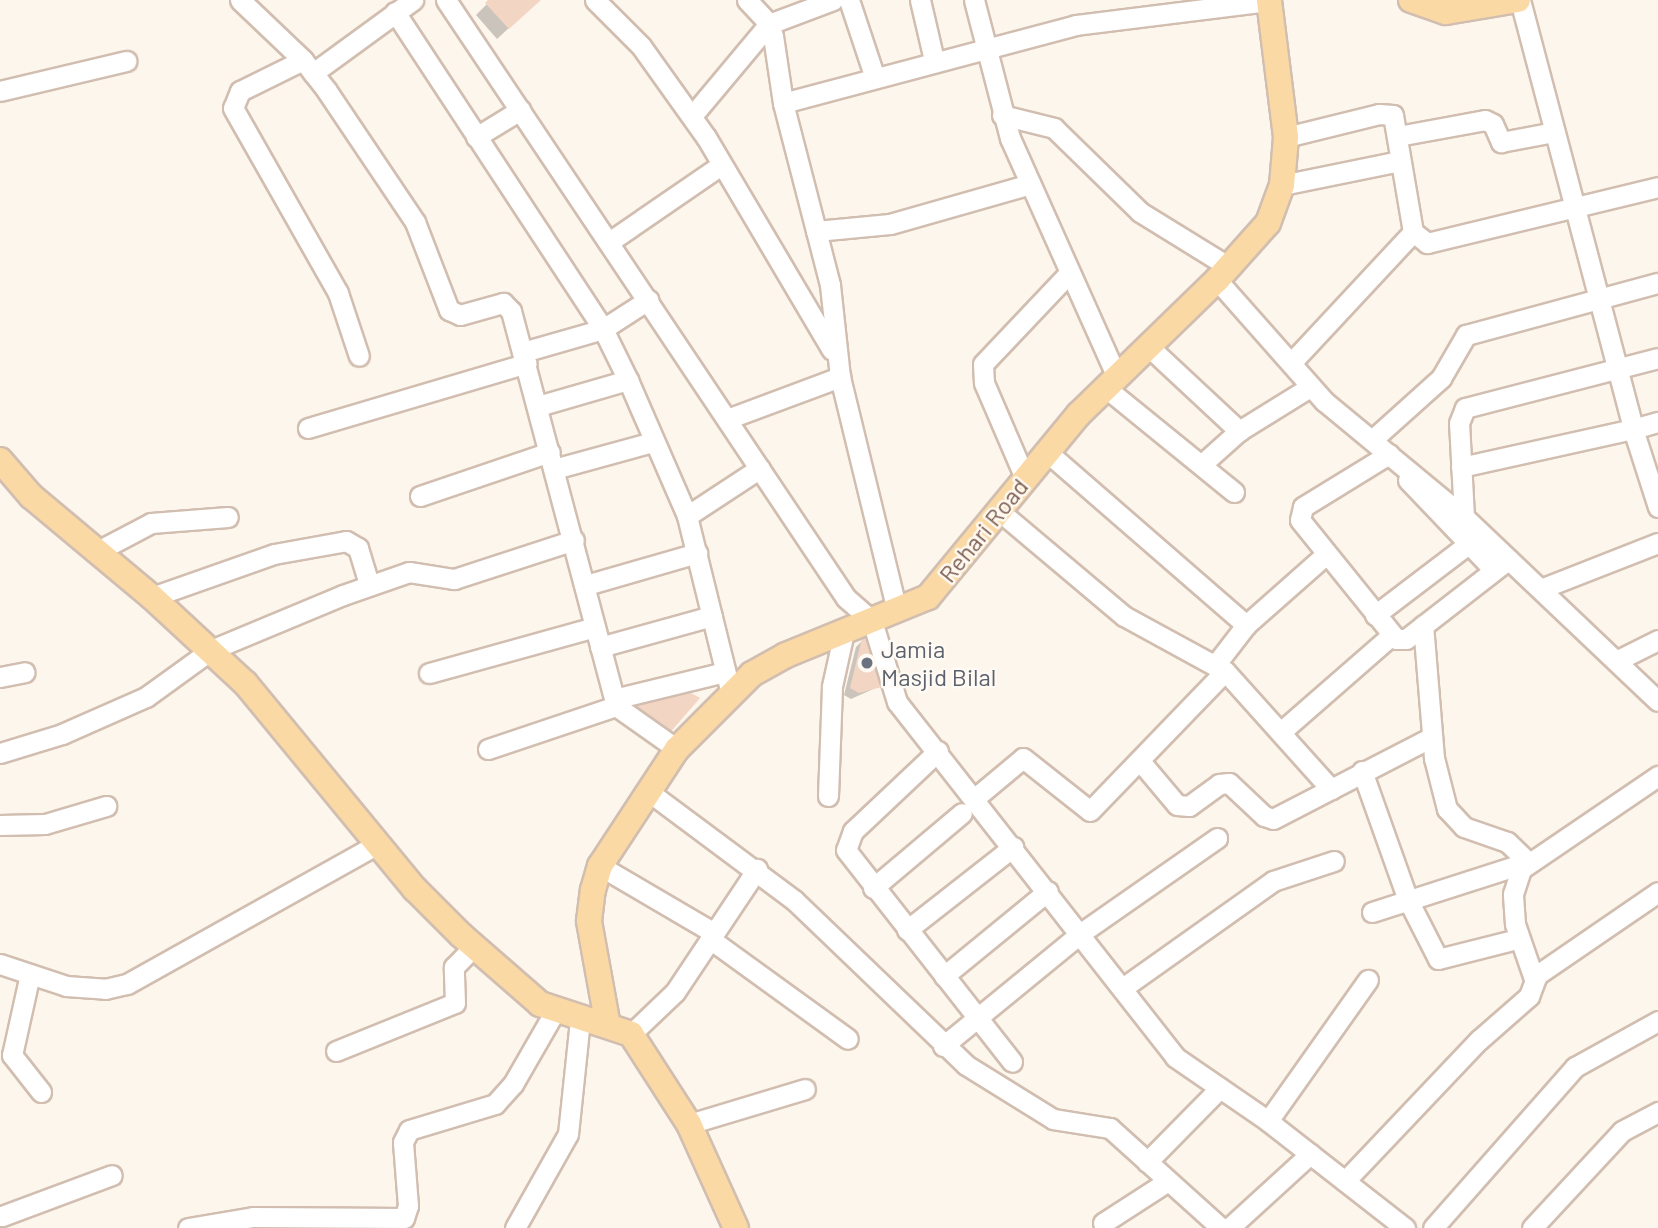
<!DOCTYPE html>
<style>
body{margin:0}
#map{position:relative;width:1658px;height:1228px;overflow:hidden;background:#fdf6ec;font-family:Barlow,sans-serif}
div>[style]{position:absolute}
.shadow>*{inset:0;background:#0003}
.building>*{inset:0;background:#f3d5c3}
.roads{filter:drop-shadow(2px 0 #d1beb0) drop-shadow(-2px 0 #d1beb0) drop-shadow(0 2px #d1beb0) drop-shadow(0 -2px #d1beb0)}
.minor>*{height:19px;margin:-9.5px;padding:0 9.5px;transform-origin:9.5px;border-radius:9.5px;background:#fff}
.major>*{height:24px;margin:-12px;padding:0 12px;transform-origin:12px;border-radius:12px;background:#fbd9a5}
.dots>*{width:19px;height:19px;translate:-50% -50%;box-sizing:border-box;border:4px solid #fffaf3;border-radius:50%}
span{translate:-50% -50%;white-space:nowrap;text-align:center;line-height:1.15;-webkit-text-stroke:5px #fffaf3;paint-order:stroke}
.street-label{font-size:24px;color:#7a5c4d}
.worship-label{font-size:24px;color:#5b616d}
.left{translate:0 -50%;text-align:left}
</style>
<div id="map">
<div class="shadow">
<div style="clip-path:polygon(491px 0,539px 0,497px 39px,476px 15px)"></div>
<div style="clip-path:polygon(863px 640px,880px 686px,851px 699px,844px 695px,856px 647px)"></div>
</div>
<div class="building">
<div style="clip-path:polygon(488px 0,541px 0,509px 29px,485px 3px)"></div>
<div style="clip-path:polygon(862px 638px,872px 639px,882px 687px,859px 693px,850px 688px)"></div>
<div style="clip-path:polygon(691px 693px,700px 698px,668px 735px,635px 711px,637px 703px)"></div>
</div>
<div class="roads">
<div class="minor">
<div style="left:240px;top:0;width:87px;rotate:43.6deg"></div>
<div style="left:303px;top:60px;width:39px;rotate:52deg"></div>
<div style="left:327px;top:91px;width:158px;rotate:56.1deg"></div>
<div style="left:415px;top:222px;width:94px;rotate:68.9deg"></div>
<div style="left:449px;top:310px;width:12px;rotate:24deg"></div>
<div style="left:460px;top:315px;width:45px;rotate:-15.6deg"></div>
<div style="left:503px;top:303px;width:11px;rotate:45deg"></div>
<div style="left:511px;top:311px;width:409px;rotate:75.1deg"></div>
<div style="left:616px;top:706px;width:75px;rotate:35.2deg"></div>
<div style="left:446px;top:0;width:719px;rotate:56.22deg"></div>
<div style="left:846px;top:598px;width:35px;rotate:41deg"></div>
<div style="left:872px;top:621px;width:85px;rotate:72.8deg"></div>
<div style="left:897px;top:702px;width:451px;rotate:51.9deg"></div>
<div style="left:1175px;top:1057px;width:113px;rotate:34.5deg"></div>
<div style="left:1268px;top:1121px;width:174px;rotate:38deg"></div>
<div style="left:595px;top:0;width:65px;rotate:45deg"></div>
<div style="left:641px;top:46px;width:112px;rotate:54.5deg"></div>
<div style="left:706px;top:137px;width:247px;rotate:59.4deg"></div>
<div style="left:747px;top:0;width:33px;rotate:47deg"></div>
<div style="left:769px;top:24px;width:13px;rotate:72deg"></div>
<div style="left:773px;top:36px;width:68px;rotate:81.5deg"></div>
<div style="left:783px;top:103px;width:188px;rotate:75.5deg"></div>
<div style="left:830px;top:285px;width:93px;rotate:83.8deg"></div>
<div style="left:840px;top:377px;width:241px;rotate:76.3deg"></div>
<div style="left:849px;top:0;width:82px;rotate:71.6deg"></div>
<div style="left:920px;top:0;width:62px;rotate:76.9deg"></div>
<div style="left:974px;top:0;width:143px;rotate:75.4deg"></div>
<div style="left:1010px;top:138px;width:262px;rotate:65.9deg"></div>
<div style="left:1520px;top:0;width:444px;rotate:75.2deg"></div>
<div style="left:1633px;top:429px;width:26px;rotate:-16deg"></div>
<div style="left:395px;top:12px;width:379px;rotate:56.7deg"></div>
<div style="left:603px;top:329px;width:57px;rotate:63.9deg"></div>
<div style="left:628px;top:380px;width:148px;rotate:66.5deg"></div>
<div style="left:687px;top:516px;width:183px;rotate:76.1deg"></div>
<div style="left:303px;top:60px;width:70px;rotate:153.8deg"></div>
<div style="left:240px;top:91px;width:18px;rotate:112deg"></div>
<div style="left:233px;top:108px;width:213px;rotate:60.4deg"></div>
<div style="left:338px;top:293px;width:66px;rotate:71.6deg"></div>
<div style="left:313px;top:73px;width:124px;rotate:-36.1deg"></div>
<div style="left:0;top:91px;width:130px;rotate:-13.4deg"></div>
<div style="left:783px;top:103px;width:303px;rotate:-14.9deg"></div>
<div style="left:1076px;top:25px;width:194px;rotate:-7.1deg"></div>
<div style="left:1002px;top:115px;width:54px;rotate:14deg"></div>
<div style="left:1054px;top:128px;width:120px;rotate:44.3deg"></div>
<div style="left:1140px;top:212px;width:105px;rotate:31.7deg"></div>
<div style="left:692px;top:116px;width:120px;rotate:-50.1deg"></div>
<div style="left:769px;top:24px;width:68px;rotate:-20.6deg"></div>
<div style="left:1398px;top:136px;width:88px;rotate:-10.4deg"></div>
<div style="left:1485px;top:120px;width:9px;rotate:27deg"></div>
<div style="left:1493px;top:124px;width:20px;rotate:66deg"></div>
<div style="left:1501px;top:142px;width:54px;rotate:-10.7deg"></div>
<div style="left:476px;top:137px;width:52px;rotate:-31.5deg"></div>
<div style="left:1286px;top:137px;width:96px;rotate:-13.9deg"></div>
<div style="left:1379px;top:114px;width:14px;rotate:4deg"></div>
<div style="left:1393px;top:115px;width:119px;rotate:80.3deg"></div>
<div style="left:1413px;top:232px;width:18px;rotate:38deg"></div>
<div style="left:1427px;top:243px;width:238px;rotate:-13.6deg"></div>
<div style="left:1282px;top:185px;width:120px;rotate:-11.5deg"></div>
<div style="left:816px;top:231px;width:74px;rotate:-5.4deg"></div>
<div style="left:890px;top:224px;width:146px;rotate:-15.9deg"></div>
<div style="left:609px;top:242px;width:136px;rotate:-34.5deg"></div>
<div style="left:1217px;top:280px;width:162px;rotate:48.5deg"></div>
<div style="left:1324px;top:401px;width:182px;rotate:39.6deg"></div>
<div style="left:1464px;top:517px;width:267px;rotate:43.5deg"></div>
<div style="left:1148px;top:346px;width:125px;rotate:43deg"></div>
<div style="left:523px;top:352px;width:83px;rotate:-16deg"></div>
<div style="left:603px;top:329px;width:54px;rotate:-32.8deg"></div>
<div style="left:1291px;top:363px;width:179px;rotate:-47deg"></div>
<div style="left:1106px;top:388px;width:165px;rotate:39.1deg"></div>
<div style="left:538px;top:406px;width:94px;rotate:-16.1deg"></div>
<div style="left:727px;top:419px;width:121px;rotate:-20.4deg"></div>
<div style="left:308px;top:428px;width:228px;rotate:-16.5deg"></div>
<div style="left:1372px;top:440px;width:93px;rotate:-41.9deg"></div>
<div style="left:1441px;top:378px;width:50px;rotate:-59.8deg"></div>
<div style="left:1466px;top:335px;width:199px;rotate:-15.2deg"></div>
<div style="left:1047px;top:452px;width:264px;rotate:41deg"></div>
<div style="left:1389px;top:454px;width:101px;rotate:148.4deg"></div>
<div style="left:1303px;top:507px;width:13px;rotate:103deg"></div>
<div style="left:1300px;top:520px;width:153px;rotate:51.1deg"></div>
<div style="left:1396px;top:639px;width:10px"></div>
<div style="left:1406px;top:639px;width:130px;rotate:-37.8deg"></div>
<div style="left:1201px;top:465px;width:51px;rotate:-41.8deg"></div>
<div style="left:1239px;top:431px;width:84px;rotate:-31.8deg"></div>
<div style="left:1461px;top:467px;width:176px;rotate:-12.5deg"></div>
<div style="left:1633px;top:429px;width:82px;rotate:72.2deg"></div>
<div style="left:554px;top:469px;width:103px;rotate:-15.3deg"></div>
<div style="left:1025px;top:478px;width:103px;rotate:-113.3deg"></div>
<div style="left:984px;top:383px;width:19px;rotate:-93deg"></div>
<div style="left:983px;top:364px;width:125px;rotate:-46.6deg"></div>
<div style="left:1408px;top:480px;width:124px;rotate:46.3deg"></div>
<div style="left:420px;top:496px;width:137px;rotate:-18.7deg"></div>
<div style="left:998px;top:510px;width:165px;rotate:40.1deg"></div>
<div style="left:1124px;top:616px;width:115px;rotate:28.6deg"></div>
<div style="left:1225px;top:671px;width:159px;rotate:48.1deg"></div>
<div style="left:687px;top:516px;width:87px;rotate:-33.3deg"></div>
<div style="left:1464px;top:517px;width:94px;rotate:-93deg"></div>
<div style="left:1459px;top:423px;width:16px;rotate:-68deg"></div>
<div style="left:1465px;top:408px;width:199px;rotate:-14.5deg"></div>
<div style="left:96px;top:552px;width:62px;rotate:-27.8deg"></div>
<div style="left:151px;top:523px;width:77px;rotate:-4.5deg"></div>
<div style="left:586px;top:585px;width:116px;rotate:-16.1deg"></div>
<div style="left:1543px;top:588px;width:123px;rotate:-21.4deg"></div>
<div style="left:152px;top:597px;width:129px;rotate:-19.4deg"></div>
<div style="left:274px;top:554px;width:73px;rotate:-10.2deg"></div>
<div style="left:346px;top:541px;width:14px;rotate:30deg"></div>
<div style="left:358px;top:548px;width:39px;rotate:73deg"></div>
<div style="left:1375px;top:615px;width:116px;rotate:-37.3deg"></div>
<div style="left:600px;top:647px;width:116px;rotate:-15.5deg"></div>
<div style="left:1616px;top:661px;width:47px;rotate:-26.6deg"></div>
<div style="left:1216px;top:664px;width:49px;rotate:-52.4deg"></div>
<div style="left:1246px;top:625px;width:106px;rotate:-41.5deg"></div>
<div style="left:429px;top:673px;width:172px;rotate:-15.5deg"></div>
<div style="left:0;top:677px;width:25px;rotate:-11deg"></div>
<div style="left:614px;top:699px;width:114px;rotate:-13.7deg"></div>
<div style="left:1283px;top:730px;width:145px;rotate:-41.1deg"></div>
<div style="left:488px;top:749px;width:135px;rotate:-18.6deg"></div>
<div style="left:938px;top:751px;width:117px;rotate:136.7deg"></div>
<div style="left:853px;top:831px;width:20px;rotate:110deg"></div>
<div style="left:846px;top:850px;width:269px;rotate:51.9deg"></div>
<div style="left:0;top:753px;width:65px;rotate:-17deg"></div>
<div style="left:62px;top:734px;width:92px;rotate:-23.8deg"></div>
<div style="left:146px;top:697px;width:80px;rotate:-35.9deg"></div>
<div style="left:211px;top:650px;width:143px;rotate:-22.6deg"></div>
<div style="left:343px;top:595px;width:70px;rotate:-19.2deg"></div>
<div style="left:409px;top:572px;width:46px;rotate:8.8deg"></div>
<div style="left:454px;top:579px;width:126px;rotate:-18deg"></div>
<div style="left:1140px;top:761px;width:57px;rotate:49.9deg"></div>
<div style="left:1177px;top:805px;width:12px;rotate:5deg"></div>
<div style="left:1189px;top:806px;width:37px;rotate:-36deg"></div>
<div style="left:1219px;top:784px;width:10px;rotate:-6deg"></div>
<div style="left:1229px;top:783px;width:48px;rotate:43.3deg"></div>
<div style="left:1264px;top:816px;width:9px;rotate:18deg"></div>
<div style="left:1273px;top:819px;width:179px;rotate:-27.3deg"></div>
<div style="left:1362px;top:771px;width:137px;rotate:70.4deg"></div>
<div style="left:1408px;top:900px;width:66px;rotate:63deg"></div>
<div style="left:1438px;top:959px;width:81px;rotate:-14.2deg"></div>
<div style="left:649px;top:792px;width:181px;rotate:36.7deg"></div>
<div style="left:794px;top:900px;width:238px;rotate:43.8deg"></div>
<div style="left:966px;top:1065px;width:102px;rotate:31.8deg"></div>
<div style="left:1053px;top:1119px;width:58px;rotate:9deg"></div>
<div style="left:1110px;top:1128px;width:149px;rotate:42deg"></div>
<div style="left:828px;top:796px;width:110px;rotate:-87.9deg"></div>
<div style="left:832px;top:686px;width:55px;rotate:-77.5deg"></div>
<div style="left:975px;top:798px;width:62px;rotate:-39.8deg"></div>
<div style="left:1023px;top:758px;width:85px;rotate:38.3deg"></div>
<div style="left:1090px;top:811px;width:194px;rotate:-46deg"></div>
<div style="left:0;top:825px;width:45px;rotate:-1.3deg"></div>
<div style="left:45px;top:824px;width:64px;rotate:-16.4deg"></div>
<div style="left:600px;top:866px;width:132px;rotate:30.4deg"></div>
<div style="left:873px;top:888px;width:116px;rotate:-40.1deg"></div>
<div style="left:1372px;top:912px;width:164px;rotate:-17.8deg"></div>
<div style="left:1528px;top:862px;width:29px;rotate:-136deg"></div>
<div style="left:1507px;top:842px;width:46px;rotate:-160.8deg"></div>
<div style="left:1464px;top:827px;width:25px;rotate:-133deg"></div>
<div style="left:1447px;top:809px;width:53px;rotate:-104.3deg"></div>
<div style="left:1434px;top:758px;width:133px;rotate:-94.7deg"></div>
<div style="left:907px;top:930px;width:135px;rotate:-38.1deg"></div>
<div style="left:710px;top:939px;width:170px;rotate:35.9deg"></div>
<div style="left:0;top:964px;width:70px;rotate:18.4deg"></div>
<div style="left:66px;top:986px;width:39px;rotate:4deg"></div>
<div style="left:105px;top:989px;width:23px;rotate:-13deg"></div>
<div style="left:127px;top:984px;width:287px;rotate:-29.2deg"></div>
<div style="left:30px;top:974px;width:83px;rotate:102.5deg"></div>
<div style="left:12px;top:1055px;width:47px;rotate:51.9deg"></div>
<div style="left:944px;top:976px;width:134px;rotate:-39.3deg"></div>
<div style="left:1534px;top:979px;width:58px;rotate:-109.1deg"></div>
<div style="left:1515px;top:924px;width:30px;rotate:-94deg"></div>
<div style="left:1513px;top:894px;width:26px;rotate:-72deg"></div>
<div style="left:1521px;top:869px;width:166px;rotate:-34.2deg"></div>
<div style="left:1124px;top:987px;width:183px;rotate:-35.4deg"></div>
<div style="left:1273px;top:881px;width:64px;rotate:-18.2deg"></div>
<div style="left:631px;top:1034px;width:61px;rotate:-43.7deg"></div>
<div style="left:675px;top:992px;width:148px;rotate:-56.3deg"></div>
<div style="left:943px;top:1046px;width:178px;rotate:-39.3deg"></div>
<div style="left:1081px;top:933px;width:166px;rotate:-34.9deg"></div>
<div style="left:336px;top:1051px;width:128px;rotate:-22deg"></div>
<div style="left:455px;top:1003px;width:36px;rotate:-92deg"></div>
<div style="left:454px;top:967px;width:29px;rotate:-46deg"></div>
<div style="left:1268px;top:1121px;width:173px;rotate:-54.7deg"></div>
<div style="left:689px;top:1124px;width:121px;rotate:-16.8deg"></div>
<div style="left:1147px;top:1162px;width:104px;rotate:-45.4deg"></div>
<div style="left:1345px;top:1181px;width:195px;rotate:-46.5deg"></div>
<div style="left:1479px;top:1040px;width:67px;rotate:-41.3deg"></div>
<div style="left:1529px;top:996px;width:22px;rotate:-69deg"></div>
<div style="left:1537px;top:975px;width:147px;rotate:-34.4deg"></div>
<div style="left:2px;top:1216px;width:117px;rotate:-20.4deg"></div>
<div style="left:1103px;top:1223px;width:77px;rotate:-32.9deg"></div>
<div style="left:188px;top:1228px;width:66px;rotate:-9.6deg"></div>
<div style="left:253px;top:1217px;width:151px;rotate:0.4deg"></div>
<div style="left:404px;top:1218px;width:13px;rotate:-72deg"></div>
<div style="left:408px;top:1206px;width:64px;rotate:-94.5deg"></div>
<div style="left:403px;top:1142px;width:13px;rotate:-63deg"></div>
<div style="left:409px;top:1130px;width:90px;rotate:-16.8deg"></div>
<div style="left:495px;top:1104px;width:27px;rotate:-48deg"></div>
<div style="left:513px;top:1084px;width:84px;rotate:-60.1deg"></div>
<div style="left:515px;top:1228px;width:108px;rotate:-60.6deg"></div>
<div style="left:568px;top:1134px;width:115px;rotate:-84deg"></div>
<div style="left:1229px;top:1228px;width:110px;rotate:-42.4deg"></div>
<div style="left:1433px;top:1228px;width:215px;rotate:-48.6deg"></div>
<div style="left:1575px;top:1067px;width:95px;rotate:-29deg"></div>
<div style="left:1532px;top:1228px;width:132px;rotate:-47.1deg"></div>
<div style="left:1622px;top:1131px;width:41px;rotate:-27.8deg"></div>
</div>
<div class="major">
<div style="left:1411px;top:0;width:37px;rotate:19deg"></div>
<div style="left:1446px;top:12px;width:73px;rotate:-9.5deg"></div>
<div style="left:0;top:460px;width:48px;rotate:49.3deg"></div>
<div style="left:31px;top:496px;width:158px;rotate:39.9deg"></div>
<div style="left:152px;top:597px;width:127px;rotate:42.8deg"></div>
<div style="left:245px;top:683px;width:267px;rotate:50.5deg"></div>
<div style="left:415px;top:889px;width:65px;rotate:45deg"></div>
<div style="left:461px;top:935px;width:105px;rotate:41.1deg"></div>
<div style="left:540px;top:1004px;width:96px;rotate:18.2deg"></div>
<div style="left:631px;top:1034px;width:107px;rotate:57.2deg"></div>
<div style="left:689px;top:1124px;width:114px;rotate:65.7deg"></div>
<div style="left:608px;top:1026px;width:107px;rotate:-100.3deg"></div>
<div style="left:589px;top:921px;width:31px;rotate:-83deg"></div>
<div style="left:593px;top:890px;width:25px;rotate:-74deg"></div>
<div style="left:600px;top:866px;width:140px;rotate:-56.7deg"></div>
<div style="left:677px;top:749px;width:106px;rotate:-45deg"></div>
<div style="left:752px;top:674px;width:39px;rotate:-29deg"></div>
<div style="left:786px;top:655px;width:153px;rotate:-22.2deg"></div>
<div style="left:928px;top:597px;width:237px;rotate:-50.5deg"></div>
<div style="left:1079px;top:414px;width:192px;rotate:-44.2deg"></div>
<div style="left:1217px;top:280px;width:76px;rotate:-48.2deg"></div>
<div style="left:1268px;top:223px;width:40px;rotate:-69.8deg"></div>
<div style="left:1282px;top:185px;width:48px;rotate:-85.2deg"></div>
<div style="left:1286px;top:137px;width:138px;rotate:-97.1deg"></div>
</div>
</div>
<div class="dots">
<div style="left:867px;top:663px;background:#6b7280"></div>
</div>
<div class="street-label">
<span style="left:983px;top:530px;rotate:-51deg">Rehari Road</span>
</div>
<div class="worship-label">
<span class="left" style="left:881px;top:663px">Jamia<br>Masjid Bilal</span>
</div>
</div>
